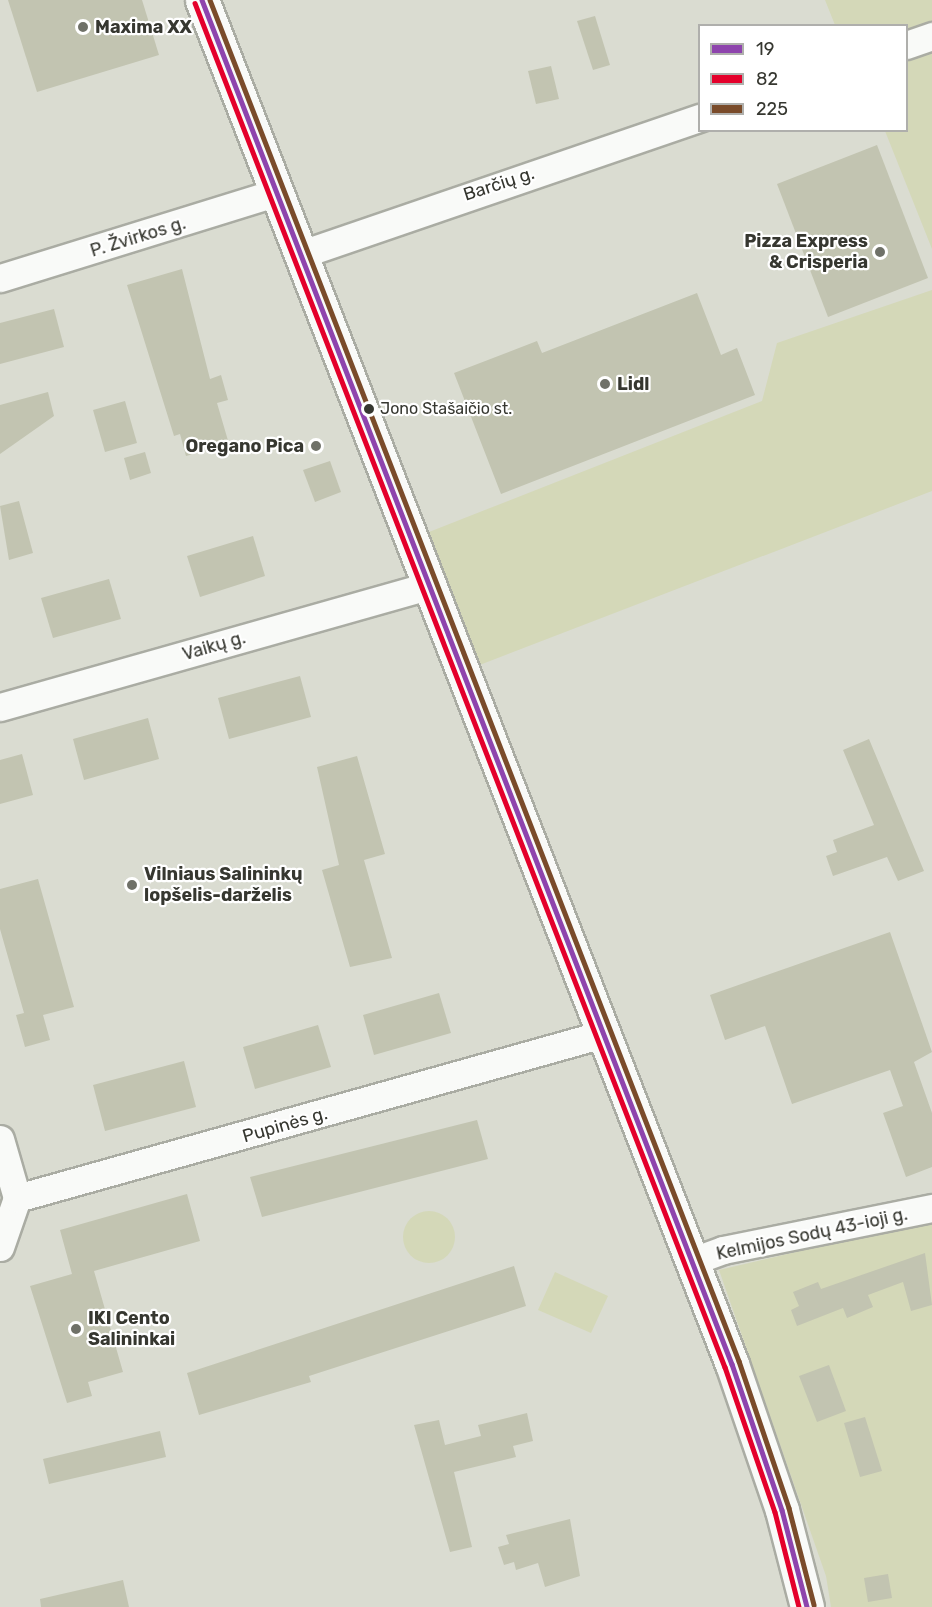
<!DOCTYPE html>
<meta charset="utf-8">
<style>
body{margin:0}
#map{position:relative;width:932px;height:1607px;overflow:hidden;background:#dadcd1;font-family:Rubik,sans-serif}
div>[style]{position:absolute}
.green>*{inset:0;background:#d4d8b8}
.round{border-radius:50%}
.building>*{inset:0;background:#c2c4b1}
.roads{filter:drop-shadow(2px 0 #aaaca3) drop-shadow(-2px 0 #aaaca3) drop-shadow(0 2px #aaaca3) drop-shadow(0 -2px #aaaca3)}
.street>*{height:27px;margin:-13.5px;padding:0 13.5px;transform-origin:13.5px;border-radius:13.5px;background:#f9faf8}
.secondary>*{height:33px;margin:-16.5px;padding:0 16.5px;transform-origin:16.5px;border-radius:16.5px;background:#f9faf8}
.bus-1>*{height:4.5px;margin:-2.25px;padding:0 2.25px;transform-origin:2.25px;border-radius:2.25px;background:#8e44ad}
.bus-2>*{height:4.5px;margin:-2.25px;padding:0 2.25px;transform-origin:2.25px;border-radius:2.25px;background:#e4002b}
.bus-3>*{height:4.5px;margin:-2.25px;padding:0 2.25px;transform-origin:2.25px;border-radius:2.25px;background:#7a4b2a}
.dots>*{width:16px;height:16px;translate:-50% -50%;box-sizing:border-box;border:3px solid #fff;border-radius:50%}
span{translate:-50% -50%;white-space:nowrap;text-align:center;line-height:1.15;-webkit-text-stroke:4.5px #fff;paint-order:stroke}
.bus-label{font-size:16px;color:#363730}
.left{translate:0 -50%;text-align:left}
.poi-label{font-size:18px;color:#363730;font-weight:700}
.right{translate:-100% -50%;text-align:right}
.street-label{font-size:18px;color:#363730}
.legend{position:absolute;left:698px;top:24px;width:210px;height:108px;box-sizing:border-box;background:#fff;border:2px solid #afafac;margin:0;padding:8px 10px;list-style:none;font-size:18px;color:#363730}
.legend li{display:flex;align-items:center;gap:12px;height:30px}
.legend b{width:30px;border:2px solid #afafac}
</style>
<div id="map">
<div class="green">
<div style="clip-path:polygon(825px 0,932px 0,932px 249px,885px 131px,906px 130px,906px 26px,835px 25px)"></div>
<div style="clip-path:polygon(932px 290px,932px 491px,477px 666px,429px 532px,762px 401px,777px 343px)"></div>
<div class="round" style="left:403px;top:1211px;width:52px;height:52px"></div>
<div style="clip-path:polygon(932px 1220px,932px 1607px,831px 1607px,826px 1576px,719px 1270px)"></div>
<div style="clip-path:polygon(555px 1272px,608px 1296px,591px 1333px,538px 1310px)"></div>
</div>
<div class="building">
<div style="clip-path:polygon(8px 0,142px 0,159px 55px,37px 92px)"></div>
<div style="clip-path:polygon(595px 16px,610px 65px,593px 70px,577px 21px)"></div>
<div style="clip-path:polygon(551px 66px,559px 99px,536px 104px,528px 71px)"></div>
<div style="clip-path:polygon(877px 145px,928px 278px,828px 317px,777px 184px)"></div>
<div style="clip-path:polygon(182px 269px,210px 379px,221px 375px,228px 400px,217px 403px,229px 444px,186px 456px,180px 434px,174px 436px,127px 285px)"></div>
<div style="clip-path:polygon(697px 293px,721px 355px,737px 348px,755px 395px,501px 494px,454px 373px,537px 341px,542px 353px)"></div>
<div style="clip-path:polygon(54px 309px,64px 347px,0 364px,0 323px)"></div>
<div style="clip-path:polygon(48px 392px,54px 416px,0 454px,0 405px)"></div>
<div style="clip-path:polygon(125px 401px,137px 443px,105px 452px,93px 410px)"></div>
<div style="clip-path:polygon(145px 452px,151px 473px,130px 480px,124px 458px)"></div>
<div style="clip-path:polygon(330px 461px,341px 492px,315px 502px,303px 470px)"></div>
<div style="clip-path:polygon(19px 501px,33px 553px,9px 560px,0 506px)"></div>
<div style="clip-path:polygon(253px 536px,265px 576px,200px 597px,187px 556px)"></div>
<div style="clip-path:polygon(109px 579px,121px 619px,53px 638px,41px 598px)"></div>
<div style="clip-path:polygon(300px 676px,311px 717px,229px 739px,218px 698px)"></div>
<div style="clip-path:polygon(148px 718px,159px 759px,84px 780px,73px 739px)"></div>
<div style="clip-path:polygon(869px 739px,924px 871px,898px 881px,887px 857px,833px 876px,826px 856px,837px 852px,833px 840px,874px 825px,843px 750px)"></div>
<div style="clip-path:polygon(22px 754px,33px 795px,0 804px,0 760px)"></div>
<div style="clip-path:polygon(357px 756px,385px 854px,364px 860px,392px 958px,350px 967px,322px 870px,339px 865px,317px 767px)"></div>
<div style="clip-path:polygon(38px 879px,74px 1007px,43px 1015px,50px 1040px,25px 1047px,16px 1015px,24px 1013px,0 929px,0 889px)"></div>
<div style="clip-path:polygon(890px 932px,932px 1052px,914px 1062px,932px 1113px,932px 1167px,906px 1177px,883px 1113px,903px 1106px,890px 1070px,792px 1104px,765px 1026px,725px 1040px,710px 995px)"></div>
<div style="clip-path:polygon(439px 993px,451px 1033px,374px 1055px,363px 1015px)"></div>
<div style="clip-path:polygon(318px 1025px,331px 1067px,255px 1089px,243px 1047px)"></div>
<div style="clip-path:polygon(184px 1061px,196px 1107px,105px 1131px,93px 1085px)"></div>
<div style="clip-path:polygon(477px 1120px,488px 1159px,262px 1217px,250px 1177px)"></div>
<div style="clip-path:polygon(187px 1194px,200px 1241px,94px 1271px,123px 1372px,88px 1382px,92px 1396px,67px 1403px,30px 1286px,72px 1274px,60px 1230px)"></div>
<div style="clip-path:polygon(925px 1253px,932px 1305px,911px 1311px,903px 1282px,868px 1295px,873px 1307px,847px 1318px,843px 1308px,797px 1326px,791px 1310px,799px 1306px,793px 1292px,818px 1282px,821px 1289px)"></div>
<div style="clip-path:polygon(514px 1266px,526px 1306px,309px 1376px,311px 1382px,199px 1415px,187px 1373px)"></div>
<div style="clip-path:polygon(829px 1365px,846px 1411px,817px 1422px,799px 1376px)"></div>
<div style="clip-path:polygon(527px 1413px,533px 1441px,513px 1446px,516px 1457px,454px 1472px,472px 1547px,450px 1552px,414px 1425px,439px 1420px,445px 1445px,481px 1436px,478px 1425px)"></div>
<div style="clip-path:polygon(865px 1417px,882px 1471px,860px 1477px,844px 1423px)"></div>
<div style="clip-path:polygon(160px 1431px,166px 1457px,49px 1484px,43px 1459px)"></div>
<div style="clip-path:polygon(570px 1519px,580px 1576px,545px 1587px,538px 1563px,516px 1570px,514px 1562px,504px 1565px,498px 1547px,509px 1544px,506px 1535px)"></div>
<div style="clip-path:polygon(888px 1574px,892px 1598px,868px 1602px,864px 1578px)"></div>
<div style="clip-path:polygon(123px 1580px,129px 1607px,41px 1607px,40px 1599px)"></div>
</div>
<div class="roads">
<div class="street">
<div style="left:906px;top:45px;width:28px;rotate:-19deg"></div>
<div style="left:299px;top:255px;width:424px;rotate:-18.9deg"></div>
<div style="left:0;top:278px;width:288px;rotate:-17.2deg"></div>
<div style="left:0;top:707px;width:444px;rotate:-15.8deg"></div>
<div style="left:0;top:1139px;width:61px;rotate:73.9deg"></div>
<div style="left:0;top:1247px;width:52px;rotate:-70.9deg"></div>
<div style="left:17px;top:1198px;width:609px;rotate:-15.63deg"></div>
<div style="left:693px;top:1261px;width:32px;rotate:-20deg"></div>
<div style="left:723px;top:1250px;width:213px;rotate:-11.4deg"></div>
</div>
<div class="secondary">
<div style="left:202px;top:0;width:1463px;rotate:68.77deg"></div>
<div style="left:732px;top:1364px;width:154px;rotate:71.1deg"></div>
<div style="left:782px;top:1510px;width:100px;rotate:75.5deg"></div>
</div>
</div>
<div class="bus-1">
<div style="left:202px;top:0;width:1463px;rotate:68.77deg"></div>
<div style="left:732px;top:1364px;width:154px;rotate:71.1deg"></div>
<div style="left:782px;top:1510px;width:100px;rotate:75.5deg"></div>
</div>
<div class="bus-2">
<div style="left:195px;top:3px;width:1463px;rotate:68.77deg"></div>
<div style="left:725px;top:1367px;width:153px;rotate:71deg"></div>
<div style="left:775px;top:1512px;width:98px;rotate:75.8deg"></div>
</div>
<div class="bus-3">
<div style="left:210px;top:0;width:1460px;rotate:68.76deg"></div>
<div style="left:739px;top:1361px;width:155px;rotate:71.2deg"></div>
<div style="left:789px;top:1508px;width:100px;rotate:75.5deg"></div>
</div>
<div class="dots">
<div style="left:83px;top:27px;background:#6f7168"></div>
<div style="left:880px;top:252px;background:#6f7168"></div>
<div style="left:605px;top:384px;background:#6f7168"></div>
<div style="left:369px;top:409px;background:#363730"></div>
<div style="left:316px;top:446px;background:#6f7168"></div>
<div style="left:132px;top:885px;background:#6f7168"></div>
<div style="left:76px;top:1329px;background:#6f7168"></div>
</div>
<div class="bus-label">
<span class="left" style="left:380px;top:409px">Jono Stašaičio st.</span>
</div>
<div class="poi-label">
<span class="left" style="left:95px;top:27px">Maxima XX</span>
<span class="right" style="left:868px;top:252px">Pizza Express<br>&amp; Crisperia</span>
<span class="left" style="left:617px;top:384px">Lidl</span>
<span class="right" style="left:304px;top:446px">Oregano Pica</span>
<span class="left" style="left:144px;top:885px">Vilniaus Salininkų<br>lopšelis-darželis</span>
<span class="left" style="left:88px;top:1329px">IKI Cento<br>Salininkai</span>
</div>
<div class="street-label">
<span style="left:499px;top:184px;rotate:-18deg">Barčių g.</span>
<span style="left:138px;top:237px;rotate:-17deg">P. Žvirkos g.</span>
<span style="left:214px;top:646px;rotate:-16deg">Vaikų g.</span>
<span style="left:285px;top:1125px;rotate:-16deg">Pupinės g.</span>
<span style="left:812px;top:1234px;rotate:-12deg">Kelmijos Sodų 43-ioji g.</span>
</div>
<ul class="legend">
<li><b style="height:8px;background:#8e44ad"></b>19</li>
<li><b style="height:8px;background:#e4002b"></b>82</li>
<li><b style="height:8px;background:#7a4b2a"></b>225</li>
</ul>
</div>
